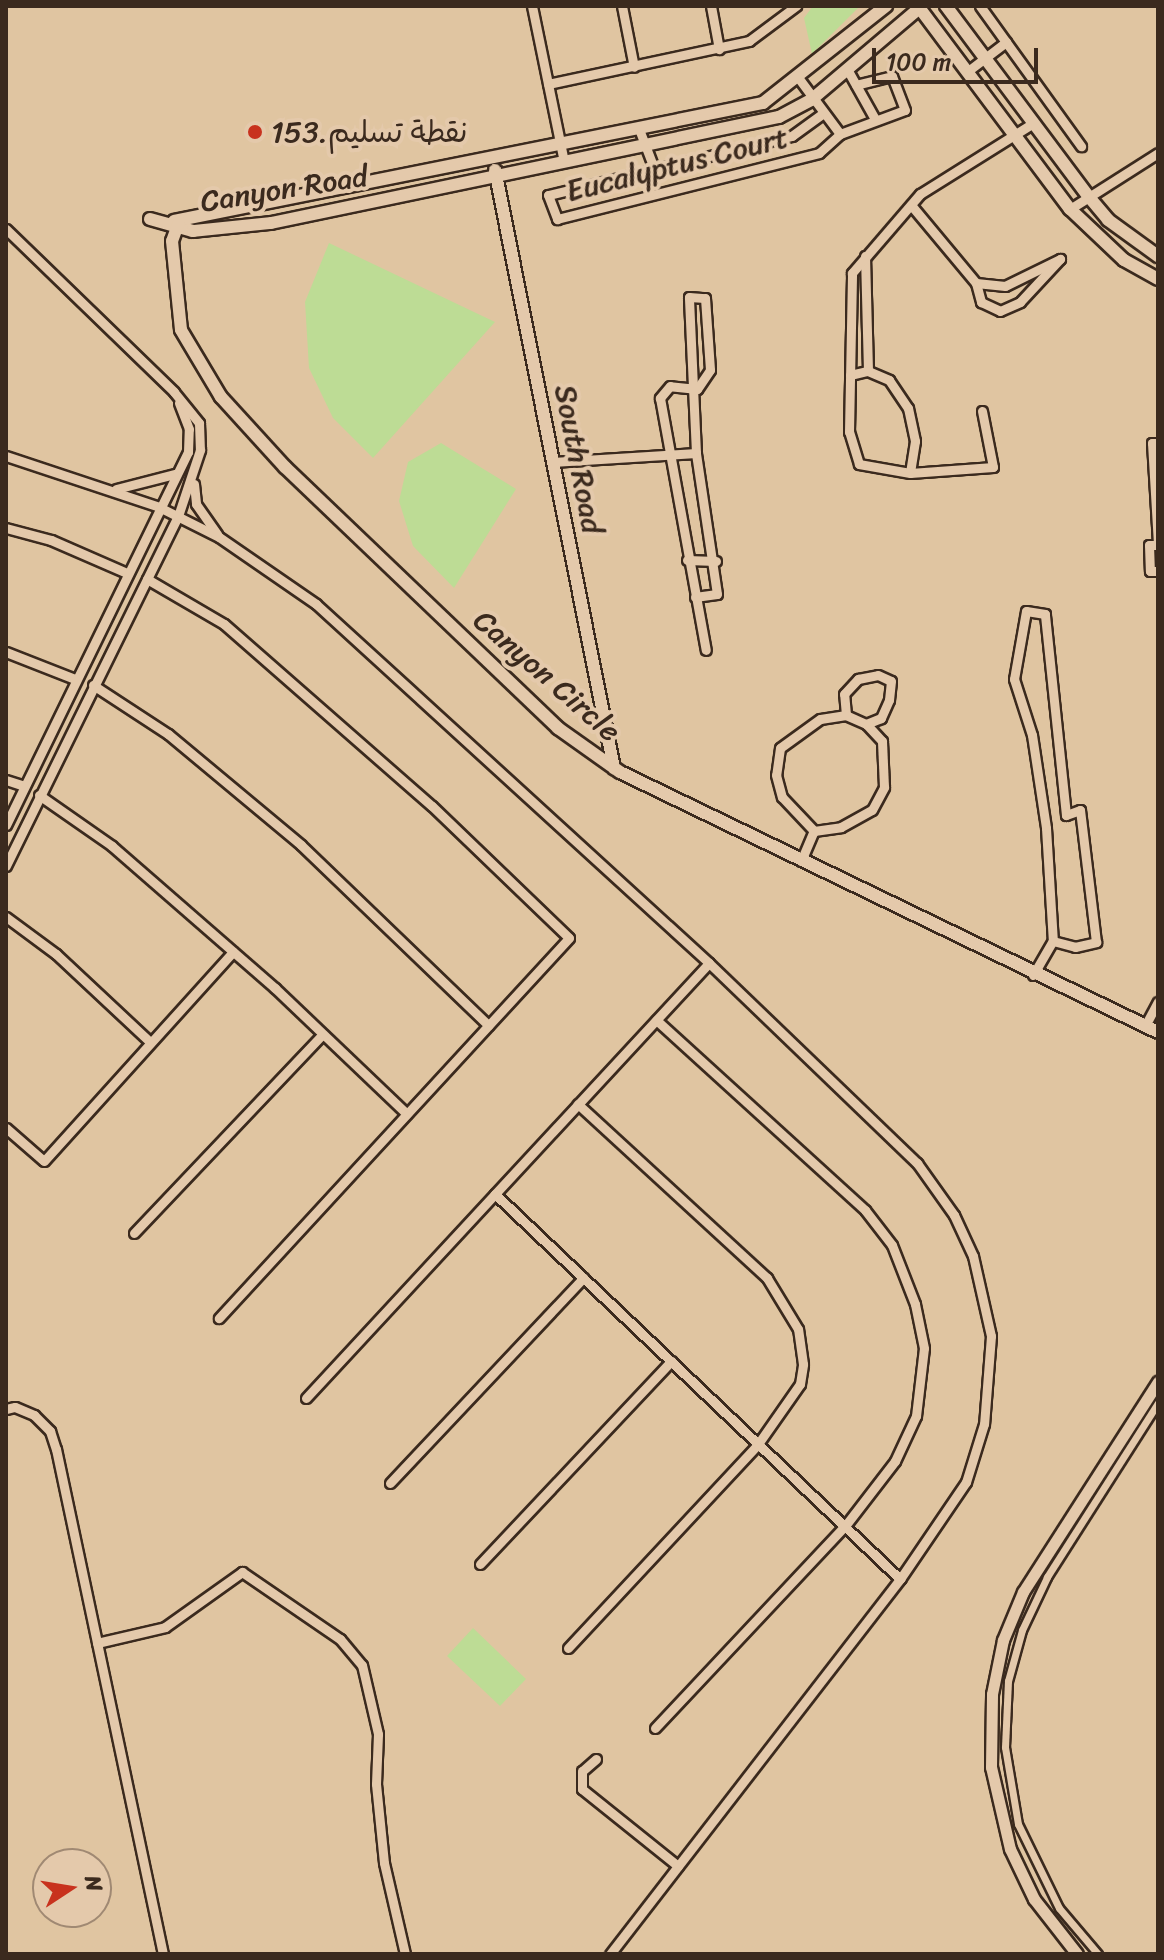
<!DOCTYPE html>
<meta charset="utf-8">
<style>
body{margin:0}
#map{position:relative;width:1164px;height:1960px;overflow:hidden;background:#e0c5a1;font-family:Sriracha,"Playpen Sans Arabic",sans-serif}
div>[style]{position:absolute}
.green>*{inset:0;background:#bddc95}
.roads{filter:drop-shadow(2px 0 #3b2a1e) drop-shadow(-2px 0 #3b2a1e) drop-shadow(0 2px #3b2a1e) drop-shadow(0 -2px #3b2a1e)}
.pedestrian>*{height:7px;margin:-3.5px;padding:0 3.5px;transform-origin:3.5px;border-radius:3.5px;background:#e4c9ab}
.minor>*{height:9px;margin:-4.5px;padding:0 4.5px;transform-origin:4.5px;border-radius:4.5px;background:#e4c9ab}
.tertiary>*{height:11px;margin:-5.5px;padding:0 5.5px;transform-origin:5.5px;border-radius:5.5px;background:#e4c9ab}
.secondary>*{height:12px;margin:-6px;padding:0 6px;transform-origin:6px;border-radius:6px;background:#e4c9ab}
.dots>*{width:22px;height:22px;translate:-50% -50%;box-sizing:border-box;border:4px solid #e4c9ab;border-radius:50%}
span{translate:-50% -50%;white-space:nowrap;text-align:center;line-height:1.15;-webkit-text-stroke:8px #e4c9ab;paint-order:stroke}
.poi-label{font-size:30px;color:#3b2a1e}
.left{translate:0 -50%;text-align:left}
.street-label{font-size:30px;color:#3b2a1e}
.frame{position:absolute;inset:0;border:8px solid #3b2a1e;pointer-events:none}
.north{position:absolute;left:32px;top:1848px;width:80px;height:80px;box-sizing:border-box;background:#e4c9ab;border:2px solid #a08973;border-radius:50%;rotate:78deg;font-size:22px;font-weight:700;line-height:32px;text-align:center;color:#3b2a1e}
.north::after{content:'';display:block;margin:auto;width:28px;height:36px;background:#c8321e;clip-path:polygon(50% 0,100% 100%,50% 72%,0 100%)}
.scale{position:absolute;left:872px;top:48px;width:166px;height:36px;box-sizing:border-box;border:4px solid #3b2a1e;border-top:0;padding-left:10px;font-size:24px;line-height:28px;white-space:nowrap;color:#3b2a1e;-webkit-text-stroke:6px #e4c9ab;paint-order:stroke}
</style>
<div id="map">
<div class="green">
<div style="clip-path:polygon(813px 6px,860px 6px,812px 54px,804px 18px)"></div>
<div style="clip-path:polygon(329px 243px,495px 322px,373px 458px,333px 418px,309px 368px,305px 302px)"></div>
<div style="clip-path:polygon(441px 443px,516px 489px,454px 588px,413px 546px,399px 501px,408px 462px)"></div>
<div style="clip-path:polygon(473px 1628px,526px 1679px,500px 1706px,447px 1656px)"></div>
</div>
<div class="roads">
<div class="pedestrian">
<div style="left:1098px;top:1954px;width:60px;rotate:-130.3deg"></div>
<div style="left:1059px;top:1908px;width:93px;rotate:-116deg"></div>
<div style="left:1018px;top:1824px;width:78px;rotate:-99.6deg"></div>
<div style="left:1005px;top:1747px;width:66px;rotate:-87.4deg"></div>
<div style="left:1008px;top:1681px;width:53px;rotate:-74.6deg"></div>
<div style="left:1022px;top:1630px;width:59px;rotate:-64.7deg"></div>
<div style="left:1047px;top:1577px;width:206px;rotate:-57.5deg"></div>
</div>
<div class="minor">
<div style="left:532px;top:6px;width:159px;rotate:78.4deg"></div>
<div style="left:622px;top:6px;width:62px;rotate:78.9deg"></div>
<div style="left:711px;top:6px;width:44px;rotate:79.5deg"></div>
<div style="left:980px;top:6px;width:173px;rotate:54.2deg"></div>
<div style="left:847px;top:69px;width:57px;rotate:60.8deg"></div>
<div style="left:968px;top:71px;width:48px;rotate:-37.3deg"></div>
<div style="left:797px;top:76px;width:72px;rotate:53.4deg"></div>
<div style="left:548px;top:84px;width:206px;rotate:-12.1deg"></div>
<div style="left:749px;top:41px;width:59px;rotate:-36.7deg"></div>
<div style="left:822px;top:114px;width:37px;rotate:144deg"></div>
<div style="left:792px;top:136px;width:251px;rotate:166.4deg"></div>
<div style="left:548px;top:195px;width:26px;rotate:69deg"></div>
<div style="left:557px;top:219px;width:270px;rotate:-14.1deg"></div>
<div style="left:819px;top:153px;width:28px;rotate:-42deg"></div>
<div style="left:840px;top:134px;width:69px;rotate:-20.3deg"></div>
<div style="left:905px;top:110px;width:36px;rotate:-111deg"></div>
<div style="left:892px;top:76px;width:37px;rotate:166deg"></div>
<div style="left:639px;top:129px;width:45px;rotate:69.1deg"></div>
<div style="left:911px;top:205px;width:102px;rotate:50.2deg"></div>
<div style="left:976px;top:283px;width:20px;rotate:75deg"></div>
<div style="left:981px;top:302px;width:21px;rotate:25deg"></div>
<div style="left:1000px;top:311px;width:22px;rotate:-24deg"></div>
<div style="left:1020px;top:302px;width:59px;rotate:-47.1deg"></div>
<div style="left:1060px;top:259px;width:61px;rotate:153.9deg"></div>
<div style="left:1005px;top:286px;width:29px;rotate:-174deg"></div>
<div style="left:1070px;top:209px;width:104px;rotate:-32.5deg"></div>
<div style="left:6px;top:229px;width:234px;rotate:44.1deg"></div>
<div style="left:174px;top:392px;width:40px;rotate:51deg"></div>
<div style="left:199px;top:423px;width:27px;rotate:88deg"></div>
<div style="left:200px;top:450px;width:70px;rotate:108.4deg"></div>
<div style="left:178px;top:516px;width:390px;rotate:116.2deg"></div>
<div style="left:865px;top:256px;width:115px;rotate:88.5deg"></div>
<div style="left:850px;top:375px;width:18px;rotate:-13deg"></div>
<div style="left:868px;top:371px;width:23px;rotate:23deg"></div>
<div style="left:889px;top:380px;width:34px;rotate:56deg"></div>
<div style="left:908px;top:408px;width:34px;rotate:78deg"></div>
<div style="left:915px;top:441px;width:32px;rotate:99deg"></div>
<div style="left:697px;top:389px;width:27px;rotate:-174deg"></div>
<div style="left:670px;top:386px;width:16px;rotate:130deg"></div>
<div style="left:660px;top:398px;width:256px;rotate:79.7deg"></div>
<div style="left:982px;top:411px;width:57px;rotate:78.9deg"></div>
<div style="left:993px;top:467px;width:83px;rotate:175.9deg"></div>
<div style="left:910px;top:473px;width:52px;rotate:-170deg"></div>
<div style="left:859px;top:464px;width:34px;rotate:-107deg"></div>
<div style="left:849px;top:432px;width:159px;rotate:-88.9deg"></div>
<div style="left:852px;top:273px;width:104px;rotate:-49.3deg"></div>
<div style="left:920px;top:194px;width:133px;rotate:-32.1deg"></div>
<div style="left:1158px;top:443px;width:6px;rotate:180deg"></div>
<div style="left:1152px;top:443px;width:102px;rotate:86.6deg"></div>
<div style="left:6px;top:456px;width:161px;rotate:18.4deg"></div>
<div style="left:159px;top:507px;width:67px;rotate:26.6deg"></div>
<div style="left:219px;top:537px;width:118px;rotate:34.6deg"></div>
<div style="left:316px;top:604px;width:532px;rotate:42.41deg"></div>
<div style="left:709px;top:963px;width:289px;rotate:43.9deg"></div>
<div style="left:917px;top:1163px;width:64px;rotate:54.6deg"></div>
<div style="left:954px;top:1215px;width:45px;rotate:65.1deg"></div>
<div style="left:973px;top:1256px;width:82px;rotate:77.3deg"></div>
<div style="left:991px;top:1336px;width:88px;rotate:94.5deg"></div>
<div style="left:984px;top:1424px;width:61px;rotate:107.2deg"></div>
<div style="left:966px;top:1482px;width:117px;rotate:124.2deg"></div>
<div style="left:900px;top:1579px;width:474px;rotate:127.7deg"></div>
<div style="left:553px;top:462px;width:143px;rotate:-3.6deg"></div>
<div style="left:194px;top:484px;width:20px;rotate:84deg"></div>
<div style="left:196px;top:504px;width:37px;rotate:55deg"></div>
<div style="left:116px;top:489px;width:61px;rotate:-14.3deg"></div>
<div style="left:6px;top:528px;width:47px;rotate:14.9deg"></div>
<div style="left:51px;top:540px;width:83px;rotate:23.5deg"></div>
<div style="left:1157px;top:545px;width:8px;rotate:180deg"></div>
<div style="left:1149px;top:545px;width:26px;rotate:88deg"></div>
<div style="left:1150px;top:571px;width:8px"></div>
<div style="left:687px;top:560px;width:29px;rotate:2deg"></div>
<div style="left:147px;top:579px;width:89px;rotate:30.3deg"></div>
<div style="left:224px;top:624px;width:276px;rotate:41.2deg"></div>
<div style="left:432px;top:806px;width:190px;rotate:43.9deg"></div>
<div style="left:569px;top:938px;width:517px;rotate:132.65deg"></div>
<div style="left:695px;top:597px;width:22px;rotate:-8deg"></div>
<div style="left:717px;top:594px;width:143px;rotate:-98.5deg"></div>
<div style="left:696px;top:453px;width:156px;rotate:-92.6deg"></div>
<div style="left:689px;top:297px;width:16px;rotate:4deg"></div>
<div style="left:705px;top:298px;width:72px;rotate:86deg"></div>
<div style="left:710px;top:370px;width:23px;rotate:124deg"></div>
<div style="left:6px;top:652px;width:74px;rotate:21.4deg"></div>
<div style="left:93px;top:685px;width:90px;rotate:33.2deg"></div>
<div style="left:168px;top:734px;width:173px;rotate:39.8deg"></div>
<div style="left:301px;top:845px;width:260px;rotate:43.9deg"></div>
<div style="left:846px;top:715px;width:21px;rotate:-95deg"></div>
<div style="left:844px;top:694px;width:21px;rotate:-47deg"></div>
<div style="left:858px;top:679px;width:20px;rotate:-11deg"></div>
<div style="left:878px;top:675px;width:14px;rotate:25deg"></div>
<div style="left:891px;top:681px;width:19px;rotate:96deg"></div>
<div style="left:889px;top:700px;width:20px;rotate:114deg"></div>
<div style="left:881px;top:718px;width:16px;rotate:158deg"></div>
<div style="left:6px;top:780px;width:19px;rotate:18deg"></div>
<div style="left:39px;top:795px;width:89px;rotate:34.9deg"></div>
<div style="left:112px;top:846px;width:216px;rotate:41.1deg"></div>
<div style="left:275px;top:988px;width:182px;rotate:43.7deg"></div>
<div style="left:6px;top:825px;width:415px;rotate:-64deg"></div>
<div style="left:188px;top:452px;width:23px;rotate:-88deg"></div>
<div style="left:189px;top:429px;width:28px;rotate:-111deg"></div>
<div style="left:801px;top:861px;width:33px;rotate:-67deg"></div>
<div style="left:814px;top:831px;width:27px;rotate:-8deg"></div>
<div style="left:841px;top:827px;width:35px;rotate:-29deg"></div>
<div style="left:872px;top:810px;width:26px;rotate:-62deg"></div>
<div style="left:884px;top:787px;width:46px;rotate:-92.5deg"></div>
<div style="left:882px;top:741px;width:23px;rotate:-133deg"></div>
<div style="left:866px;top:724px;width:22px;rotate:-156deg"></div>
<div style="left:846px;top:715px;width:26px;rotate:171deg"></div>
<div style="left:820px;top:719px;width:49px;rotate:144.1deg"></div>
<div style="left:780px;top:748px;width:27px;rotate:98deg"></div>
<div style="left:776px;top:775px;width:23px;rotate:75deg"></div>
<div style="left:782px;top:797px;width:47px;rotate:46.7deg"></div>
<div style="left:6px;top:917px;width:62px;rotate:36.5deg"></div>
<div style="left:56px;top:954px;width:127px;rotate:43.1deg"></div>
<div style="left:1033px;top:975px;width:39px;rotate:-60deg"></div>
<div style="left:1053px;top:941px;width:23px;rotate:15deg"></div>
<div style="left:1075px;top:947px;width:22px;rotate:-13deg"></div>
<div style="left:1096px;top:942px;width:133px;rotate:-96.9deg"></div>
<div style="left:1080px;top:810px;width:15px;rotate:160deg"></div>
<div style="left:1066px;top:815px;width:202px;rotate:-96deg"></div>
<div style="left:1045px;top:614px;width:19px;rotate:-171deg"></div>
<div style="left:1026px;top:611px;width:69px;rotate:100deg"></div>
<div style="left:1014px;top:679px;width:59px;rotate:72.2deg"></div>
<div style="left:1032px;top:735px;width:94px;rotate:81.4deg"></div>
<div style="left:1046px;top:828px;width:113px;rotate:86.5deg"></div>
<div style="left:1145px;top:1026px;width:27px;rotate:-62deg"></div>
<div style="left:6px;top:1128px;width:50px;rotate:41deg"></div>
<div style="left:44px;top:1161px;width:282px;rotate:-47.9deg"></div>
<div style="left:495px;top:1194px;width:559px;rotate:43.55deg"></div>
<div style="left:134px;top:1233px;width:274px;rotate:-46.5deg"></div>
<div style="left:306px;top:1398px;width:593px;rotate:-47.19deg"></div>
<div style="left:6px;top:1409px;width:9px;rotate:-13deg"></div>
<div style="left:15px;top:1407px;width:21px;rotate:23deg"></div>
<div style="left:34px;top:1415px;width:23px;rotate:45deg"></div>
<div style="left:50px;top:1431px;width:19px;rotate:72deg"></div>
<div style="left:56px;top:1449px;width:516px;rotate:78.04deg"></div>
<div style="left:390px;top:1483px;width:282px;rotate:-46.7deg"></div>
<div style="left:480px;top:1564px;width:279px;rotate:-46.7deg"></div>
<div style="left:97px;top:1643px;width:70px;rotate:-13.2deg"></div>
<div style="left:165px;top:1627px;width:95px;rotate:-35.5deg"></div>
<div style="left:242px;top:1572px;width:119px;rotate:34.4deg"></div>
<div style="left:340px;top:1639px;width:34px;rotate:50deg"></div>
<div style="left:362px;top:1665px;width:71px;rotate:76.9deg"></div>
<div style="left:378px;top:1734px;width:50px;rotate:92.3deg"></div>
<div style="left:376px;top:1784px;width:79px;rotate:84.2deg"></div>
<div style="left:384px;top:1863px;width:93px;rotate:77deg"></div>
<div style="left:568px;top:1648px;width:279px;rotate:-47deg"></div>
<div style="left:758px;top:1444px;width:73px;rotate:-55deg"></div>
<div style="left:800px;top:1384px;width:20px;rotate:-81deg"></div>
<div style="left:803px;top:1364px;width:35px;rotate:-98deg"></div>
<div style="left:798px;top:1329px;width:60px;rotate:-121.3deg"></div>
<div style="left:767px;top:1278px;width:257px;rotate:-137.4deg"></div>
<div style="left:655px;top:1728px;width:277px;rotate:-46.8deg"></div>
<div style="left:845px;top:1526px;width:82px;rotate:-52.4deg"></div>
<div style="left:895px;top:1461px;width:50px;rotate:-65deg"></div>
<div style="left:916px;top:1416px;width:68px;rotate:-83.3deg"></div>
<div style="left:924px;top:1348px;width:45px;rotate:-101.6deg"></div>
<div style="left:915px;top:1304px;width:63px;rotate:-111.3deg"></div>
<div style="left:892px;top:1245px;width:44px;rotate:-127.6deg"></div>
<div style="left:865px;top:1210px;width:282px;rotate:-137.7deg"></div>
<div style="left:596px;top:1759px;width:18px;rotate:139deg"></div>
<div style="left:582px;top:1771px;width:18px;rotate:90deg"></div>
<div style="left:582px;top:1789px;width:123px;rotate:38.7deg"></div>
</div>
<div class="tertiary">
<div style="left:1077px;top:1954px;width:70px;rotate:-128deg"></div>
<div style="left:1034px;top:1899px;width:55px;rotate:-115.6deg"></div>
<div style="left:1010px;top:1849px;width:84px;rotate:-103deg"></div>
<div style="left:991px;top:1767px;width:73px;rotate:-89.2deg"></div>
<div style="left:992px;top:1694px;width:55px;rotate:-78.5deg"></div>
<div style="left:1003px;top:1640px;width:52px;rotate:-67.4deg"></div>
<div style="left:1023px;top:1592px;width:250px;rotate:-57.3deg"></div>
</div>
<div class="secondary">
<div style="left:918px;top:6px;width:254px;rotate:53.2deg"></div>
<div style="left:1070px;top:209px;width:74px;rotate:43.4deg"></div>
<div style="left:1124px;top:260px;width:39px;rotate:29deg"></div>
<div style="left:946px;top:6px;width:239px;rotate:53.2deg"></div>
<div style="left:1089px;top:197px;width:30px;rotate:50deg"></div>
<div style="left:1108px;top:220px;width:62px;rotate:35.8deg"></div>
<div style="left:495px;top:170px;width:610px;rotate:78.75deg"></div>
<div style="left:150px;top:219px;width:45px;rotate:15.6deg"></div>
<div style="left:193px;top:231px;width:78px;rotate:-5.9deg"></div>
<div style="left:271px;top:223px;width:519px;rotate:-11.79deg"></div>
<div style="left:779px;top:117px;width:36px;rotate:-28deg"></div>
<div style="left:811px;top:100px;width:145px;rotate:-40.3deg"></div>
<div style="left:174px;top:221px;width:601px;rotate:-11.33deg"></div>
<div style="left:763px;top:103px;width:157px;rotate:-38.3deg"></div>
<div style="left:179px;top:222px;width:20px;rotate:110deg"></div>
<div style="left:172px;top:241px;width:89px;rotate:84.2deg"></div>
<div style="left:181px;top:330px;width:78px;rotate:59.2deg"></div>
<div style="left:221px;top:397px;width:95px;rotate:47.6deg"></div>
<div style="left:285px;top:467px;width:378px;rotate:43.7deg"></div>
<div style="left:558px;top:728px;width:76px;rotate:35.4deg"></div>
<div style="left:620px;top:772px;width:598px;rotate:25.79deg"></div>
</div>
</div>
<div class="dots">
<div style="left:255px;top:132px;background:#c8321e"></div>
</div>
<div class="poi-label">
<span class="left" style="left:271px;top:132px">نقطة تسليم.153</span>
</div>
<div class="street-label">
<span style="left:677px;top:164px;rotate:-14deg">Eucalyptus Court</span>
<span style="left:284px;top:189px;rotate:-9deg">Canyon Road</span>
<span style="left:579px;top:459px;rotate:79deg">South Road</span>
<span style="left:547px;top:676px;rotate:41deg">Canyon Circle</span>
</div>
<div class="frame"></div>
<div class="north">N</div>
<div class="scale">100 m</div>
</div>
